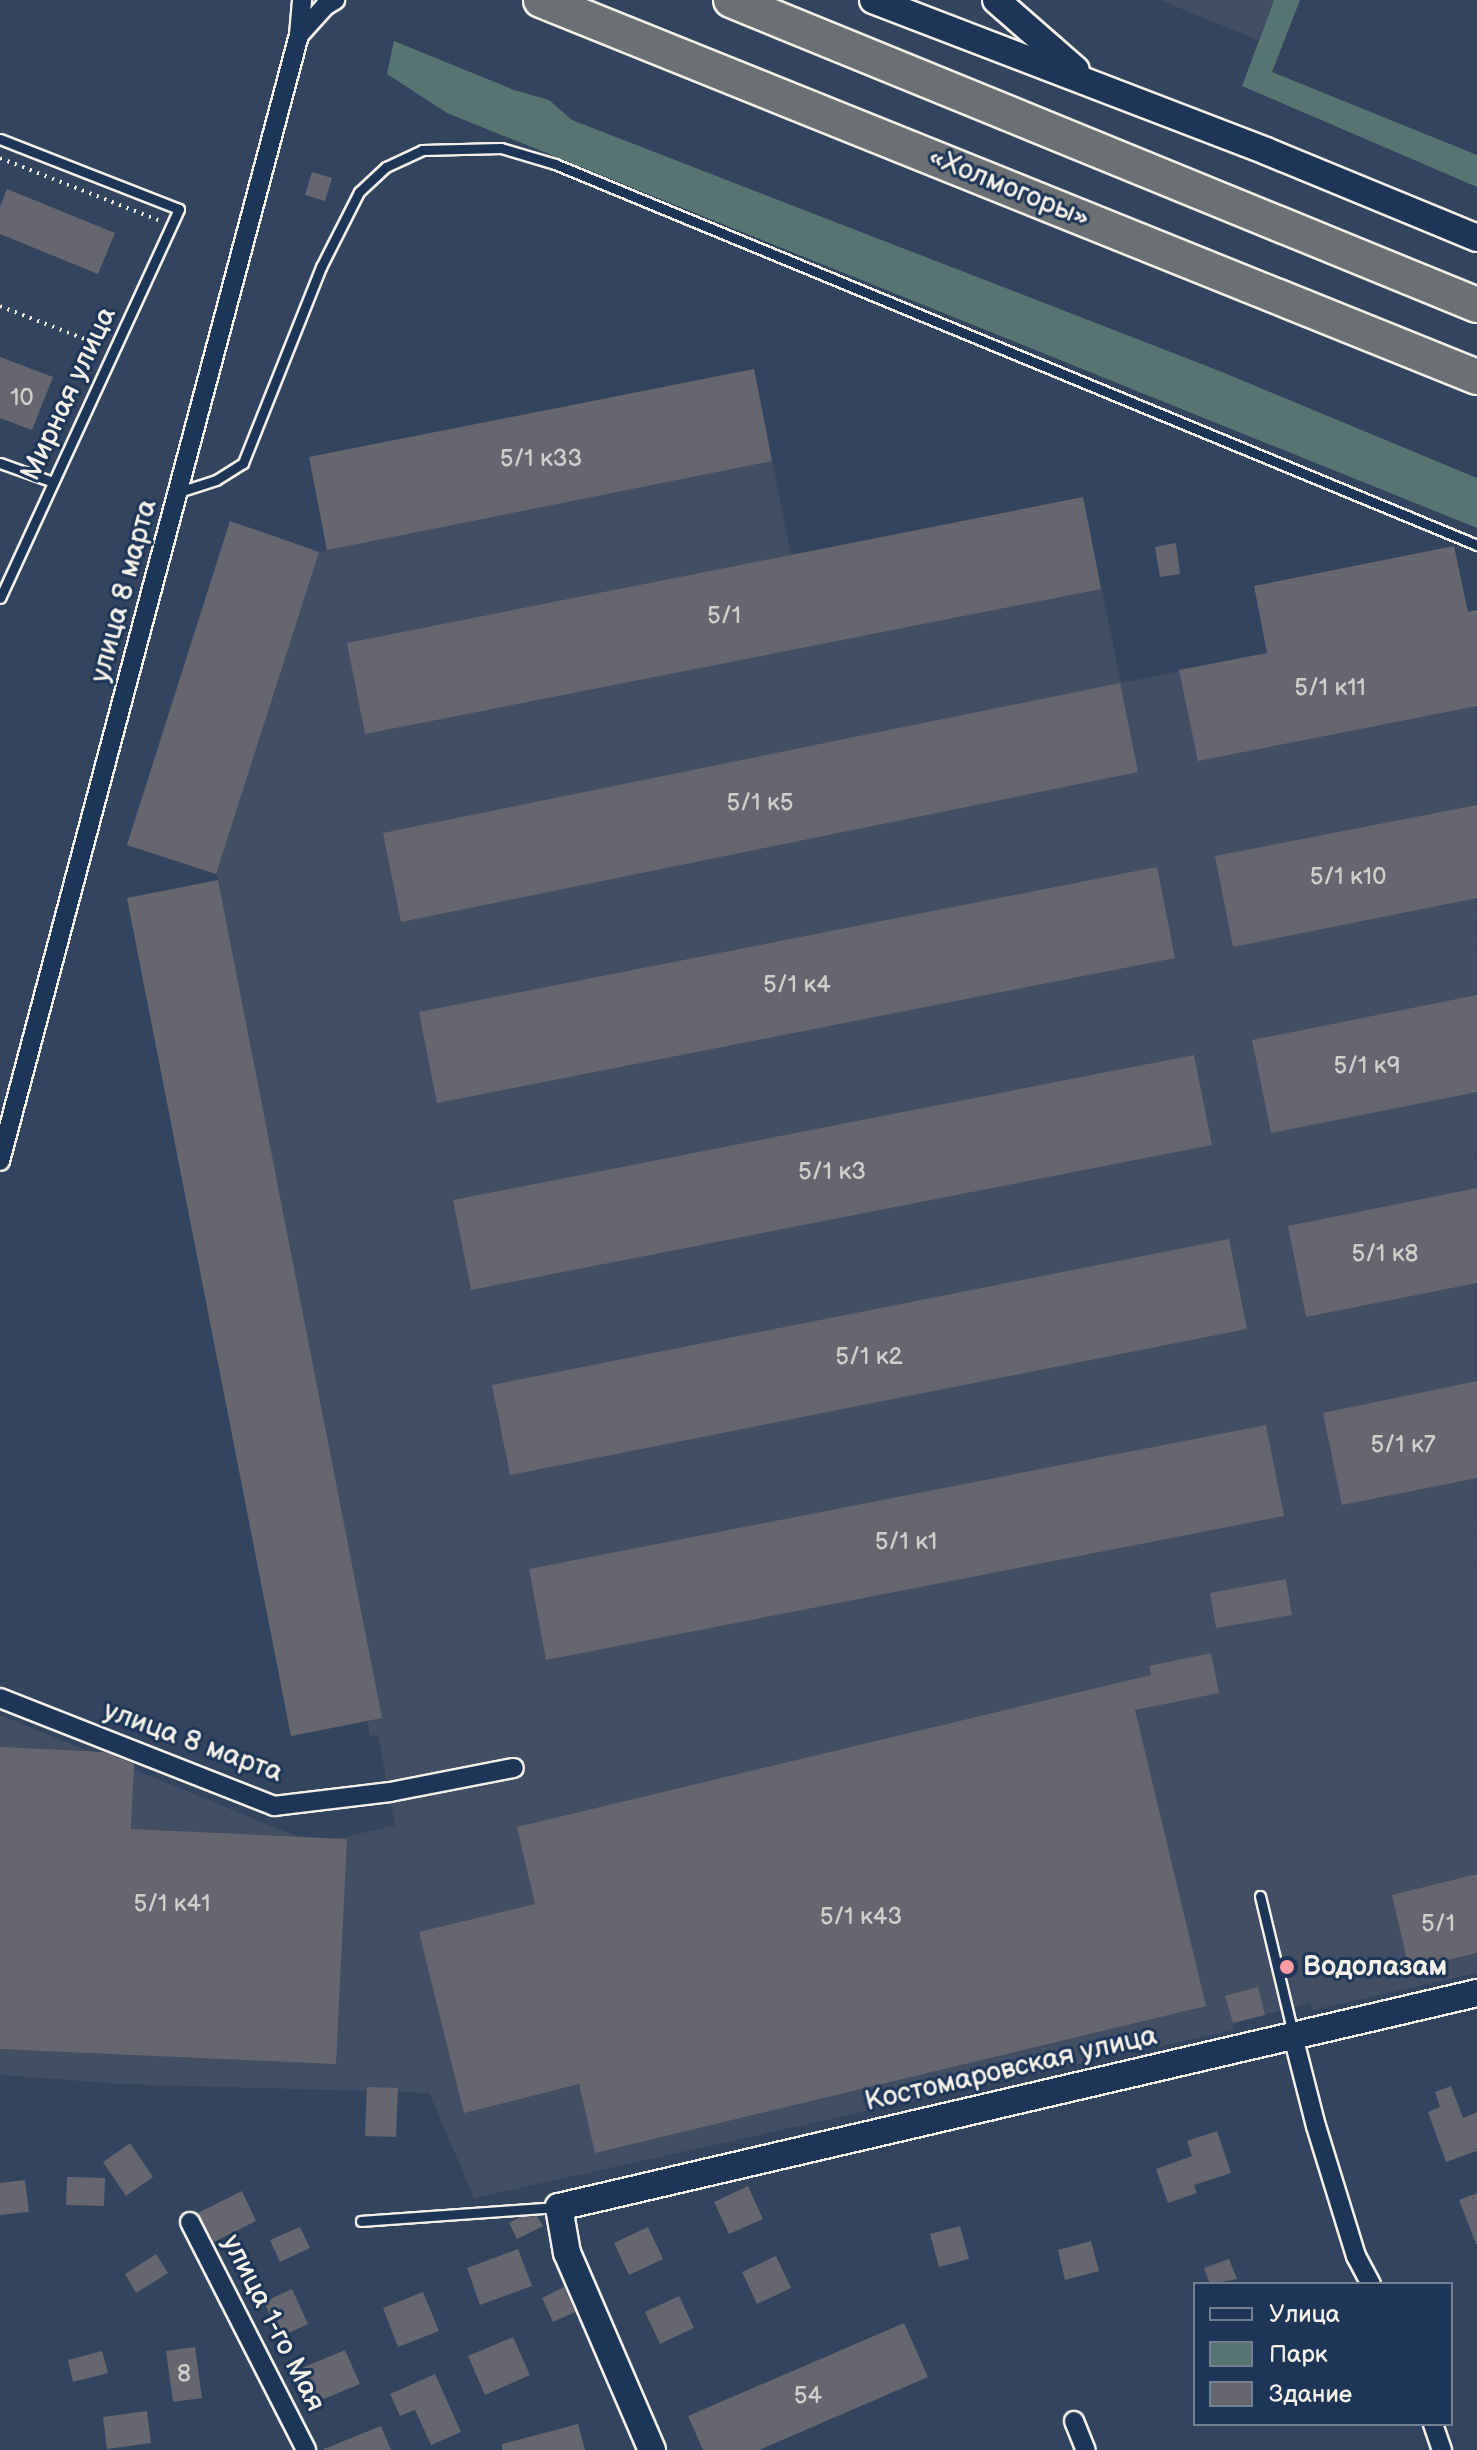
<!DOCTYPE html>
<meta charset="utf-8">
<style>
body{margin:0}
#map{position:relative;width:1477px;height:2450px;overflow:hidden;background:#33445e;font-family:"Balsamiq Sans",sans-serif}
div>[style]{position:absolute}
.built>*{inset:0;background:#424e63}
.green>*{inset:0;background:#567472}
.building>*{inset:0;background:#666670}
.path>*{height:4px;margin-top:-2px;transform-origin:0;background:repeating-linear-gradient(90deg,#f4f1e8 0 2px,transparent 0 8px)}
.roads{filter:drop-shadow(2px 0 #f4f1e8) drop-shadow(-2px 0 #f4f1e8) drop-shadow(0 2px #f4f1e8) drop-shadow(0 -2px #f4f1e8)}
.lane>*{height:9px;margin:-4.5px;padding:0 4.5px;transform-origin:4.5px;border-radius:4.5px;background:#1d3557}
.street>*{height:18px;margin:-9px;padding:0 9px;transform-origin:9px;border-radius:9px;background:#1d3557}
.secondary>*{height:26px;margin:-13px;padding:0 13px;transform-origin:13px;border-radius:13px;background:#1d3557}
.highway>*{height:34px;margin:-17px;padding:0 17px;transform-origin:17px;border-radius:17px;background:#6a7074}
.dots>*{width:22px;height:22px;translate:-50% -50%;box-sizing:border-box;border:4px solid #1d3557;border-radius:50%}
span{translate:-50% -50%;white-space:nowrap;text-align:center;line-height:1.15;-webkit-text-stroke:6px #1d3557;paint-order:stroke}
.number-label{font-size:24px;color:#d0ceca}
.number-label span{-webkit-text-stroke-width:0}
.street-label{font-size:28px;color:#f4f1e8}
.poi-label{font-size:28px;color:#f4f1e8;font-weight:700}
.left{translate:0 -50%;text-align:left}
.legend{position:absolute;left:1193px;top:2282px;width:260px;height:144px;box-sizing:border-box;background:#1d3557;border:2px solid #738091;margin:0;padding:10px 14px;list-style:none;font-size:24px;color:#f4f1e8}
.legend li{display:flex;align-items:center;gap:16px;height:40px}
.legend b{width:40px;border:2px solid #738091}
</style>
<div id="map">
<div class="built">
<div style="clip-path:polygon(1160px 0,1274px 0,1258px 40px)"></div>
<div style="clip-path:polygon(754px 369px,791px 555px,1083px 497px,1121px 683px,1476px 611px,1477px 1973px,1313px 2010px,1310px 2003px,1233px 2023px,1234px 2030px,474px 2198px,429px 2093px,122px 2084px,0 2075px,0 1715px,316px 1844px,395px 1825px,378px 1735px,370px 1736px,367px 1721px,291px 1736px,127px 898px,218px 880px,216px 874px,127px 845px,230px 521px,319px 552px,327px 550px,309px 457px)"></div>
</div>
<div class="green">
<div style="clip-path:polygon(1274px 0,1300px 0,1272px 72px,1477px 155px,1477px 187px,1242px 86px)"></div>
<div style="clip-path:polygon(394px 41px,514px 90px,549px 100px,572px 120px,1217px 370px,1477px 478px,1477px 528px,447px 113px,387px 74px)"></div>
</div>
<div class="building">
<div style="clip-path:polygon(312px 172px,332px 178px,325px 201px,305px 195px)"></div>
<div style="clip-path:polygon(7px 189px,115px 233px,98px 274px,0 234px,0 207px)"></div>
<div style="clip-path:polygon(0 357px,53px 377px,32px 430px,0 418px)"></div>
<div style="clip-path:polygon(754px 369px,772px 461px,327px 550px,309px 457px)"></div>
<div style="clip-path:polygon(1083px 497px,1101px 589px,365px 734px,347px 643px)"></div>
<div style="clip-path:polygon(230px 521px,319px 552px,216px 874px,127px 845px)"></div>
<div style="clip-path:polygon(1176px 543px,1180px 574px,1160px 577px,1155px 547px)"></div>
<div style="clip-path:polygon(1454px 546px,1468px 612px,1477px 610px,1477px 706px,1198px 761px,1179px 670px,1267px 653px,1254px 586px)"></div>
<div style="clip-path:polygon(1120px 683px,1138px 772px,401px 922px,383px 833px)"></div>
<div style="clip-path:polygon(1477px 805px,1477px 898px,1233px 947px,1215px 856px)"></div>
<div style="clip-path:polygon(1157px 867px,1175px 958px,437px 1103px,419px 1012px)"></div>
<div style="clip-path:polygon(218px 880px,382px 1718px,291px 1736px,127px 898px)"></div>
<div style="clip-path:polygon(1477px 995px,1477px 1092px,1271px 1133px,1252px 1040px)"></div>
<div style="clip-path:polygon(1194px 1055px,1212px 1145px,471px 1290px,453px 1200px)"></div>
<div style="clip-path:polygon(1477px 1188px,1477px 1283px,1306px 1317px,1288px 1226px)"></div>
<div style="clip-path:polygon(1229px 1239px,1247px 1329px,510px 1475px,492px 1385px)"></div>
<div style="clip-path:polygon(1477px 1381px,1477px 1478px,1342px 1505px,1323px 1413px)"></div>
<div style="clip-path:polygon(1266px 1425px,1284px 1516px,546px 1660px,529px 1569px)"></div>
<div style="clip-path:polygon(1286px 1579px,1292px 1615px,1216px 1628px,1210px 1593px)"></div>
<div style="clip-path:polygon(1211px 1653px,1219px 1693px,1135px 1710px,1206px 2006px,595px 2153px,579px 2084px,464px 2113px,419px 1932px,535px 1904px,517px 1827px,1151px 1675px,1149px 1666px)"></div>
<div style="clip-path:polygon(0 1747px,104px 1752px,134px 1764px,131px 1829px,347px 1839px,336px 2064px,0 2049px)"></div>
<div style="clip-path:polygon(1477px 1874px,1477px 1953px,1409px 1969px,1392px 1895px)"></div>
<div style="clip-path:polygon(1258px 1987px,1265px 2015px,1233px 2023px,1225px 1996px)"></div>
<div style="clip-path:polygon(1451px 2086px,1463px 2118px,1477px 2112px,1477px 2151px,1446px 2162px,1428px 2112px,1440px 2107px,1435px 2092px)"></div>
<div style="clip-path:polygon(367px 2087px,398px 2088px,396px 2137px,365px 2136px)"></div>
<div style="clip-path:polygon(1217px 2131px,1231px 2173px,1194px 2185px,1197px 2193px,1168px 2203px,1156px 2169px,1192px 2156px,1187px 2141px)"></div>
<div style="clip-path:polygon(130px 2143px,153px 2177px,126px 2196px,103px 2162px)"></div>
<div style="clip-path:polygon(67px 2177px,105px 2178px,104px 2206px,66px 2205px)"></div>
<div style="clip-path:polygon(25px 2180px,29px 2212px,0 2215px,0 2183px)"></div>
<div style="clip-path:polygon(748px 2186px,763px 2219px,729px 2234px,714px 2202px)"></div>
<div style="clip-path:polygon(242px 2191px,256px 2221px,214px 2242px,198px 2213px)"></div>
<div style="clip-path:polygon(1477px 2193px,1477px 2244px,1476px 2244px,1459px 2200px)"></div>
<div style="clip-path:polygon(537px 2216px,543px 2226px,517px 2239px,509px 2223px,520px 2217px)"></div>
<div style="clip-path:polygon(960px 2226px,969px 2259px,939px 2267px,930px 2234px)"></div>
<div style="clip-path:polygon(300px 2227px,310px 2248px,280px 2262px,270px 2240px)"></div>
<div style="clip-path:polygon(648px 2227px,663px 2259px,629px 2275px,614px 2243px)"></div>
<div style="clip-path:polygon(1091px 2241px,1099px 2271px,1065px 2280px,1058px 2250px)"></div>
<div style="clip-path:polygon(518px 2249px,532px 2286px,480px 2305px,467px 2268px)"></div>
<div style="clip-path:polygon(156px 2254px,168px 2273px,136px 2293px,125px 2274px)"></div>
<div style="clip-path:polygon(776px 2256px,791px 2288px,757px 2304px,742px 2272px)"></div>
<div style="clip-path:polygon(1229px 2259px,1237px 2279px,1210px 2284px,1204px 2268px)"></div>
<div style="clip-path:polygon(564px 2287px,575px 2312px,553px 2322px,542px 2298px)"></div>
<div style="clip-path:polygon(292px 2289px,308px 2324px,280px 2337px,264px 2302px)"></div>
<div style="clip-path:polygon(423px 2292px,439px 2331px,398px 2347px,383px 2308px)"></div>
<div style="clip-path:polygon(679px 2296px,694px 2328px,660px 2344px,645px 2312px)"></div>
<div style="clip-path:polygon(904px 2323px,928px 2377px,759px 2450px,703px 2450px,688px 2416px)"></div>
<div style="clip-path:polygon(513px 2337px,530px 2375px,485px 2395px,468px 2356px)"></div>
<div style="clip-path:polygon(195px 2347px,202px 2398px,173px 2402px,166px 2351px)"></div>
<div style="clip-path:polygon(345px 2350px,360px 2384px,316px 2402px,302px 2368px)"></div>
<div style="clip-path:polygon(102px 2351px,108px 2373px,73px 2382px,68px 2360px)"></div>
<div style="clip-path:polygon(435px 2374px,461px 2432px,431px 2445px,415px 2410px,400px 2416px,390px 2394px)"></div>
<div style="clip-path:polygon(147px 2411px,151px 2443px,107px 2449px,103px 2417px)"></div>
<div style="clip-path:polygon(578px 2424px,585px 2450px,502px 2450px,502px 2444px)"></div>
<div style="clip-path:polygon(381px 2426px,391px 2450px,324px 2450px,324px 2449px)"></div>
</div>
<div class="path">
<div style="left:0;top:158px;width:170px;rotate:21.4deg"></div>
<div style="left:0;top:306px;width:107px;rotate:21.3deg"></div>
</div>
<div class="roads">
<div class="lane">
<div style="left:0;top:139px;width:192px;rotate:21.4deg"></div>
<div style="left:179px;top:209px;width:428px;rotate:114.7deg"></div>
<div style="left:0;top:463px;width:56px;rotate:19.7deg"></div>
<div style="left:179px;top:492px;width:39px;rotate:-18deg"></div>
<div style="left:216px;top:480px;width:32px;rotate:-32deg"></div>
<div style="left:243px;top:463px;width:211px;rotate:-68.3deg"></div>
<div style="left:321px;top:267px;width:84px;rotate:-63.1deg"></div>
<div style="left:359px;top:192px;width:37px;rotate:-43deg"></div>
<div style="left:386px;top:167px;width:40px;rotate:-25deg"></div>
<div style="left:422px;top:150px;width:79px;rotate:-1.5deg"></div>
<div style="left:501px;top:148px;width:56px;rotate:16.5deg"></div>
<div style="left:555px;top:164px;width:998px;rotate:22.45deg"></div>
<div style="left:1260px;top:1896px;width:141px;rotate:76.5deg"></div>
<div style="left:361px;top:2221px;width:196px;rotate:-4.1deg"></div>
</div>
<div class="street">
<div style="left:299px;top:35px;width:39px;rotate:-48deg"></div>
<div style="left:325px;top:6px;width:12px;rotate:-31deg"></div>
<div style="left:0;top:1161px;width:1165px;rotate:-75.13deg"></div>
<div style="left:299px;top:35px;width:35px;rotate:-85deg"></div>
<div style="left:0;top:1698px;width:295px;rotate:21.5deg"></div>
<div style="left:274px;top:1806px;width:117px;rotate:-6.9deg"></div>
<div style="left:390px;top:1792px;width:126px;rotate:-11deg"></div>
<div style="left:1293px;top:2036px;width:93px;rotate:75.7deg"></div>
<div style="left:1316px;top:2126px;width:136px;rotate:72.9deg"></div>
<div style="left:1356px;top:2256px;width:32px;rotate:62deg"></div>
<div style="left:190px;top:2222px;width:256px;rotate:63deg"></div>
<div style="left:1074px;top:2421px;width:31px;rotate:68deg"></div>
<div style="left:1433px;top:2424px;width:28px;rotate:71deg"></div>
</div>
<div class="secondary">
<div style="left:873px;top:0;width:421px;rotate:21deg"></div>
<div style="left:1266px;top:151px;width:228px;rotate:22.4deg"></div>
<div style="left:996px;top:0;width:106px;rotate:41.2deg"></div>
<div style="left:652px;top:2450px;width:215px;rotate:-113.3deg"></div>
<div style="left:567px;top:2253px;width:47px;rotate:-99.9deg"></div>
<div style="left:559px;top:2207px;width:943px;rotate:-13.12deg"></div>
</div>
<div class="highway">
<div style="left:541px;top:0;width:1009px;rotate:21.94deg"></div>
<div style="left:731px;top:0;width:806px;rotate:22.24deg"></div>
</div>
</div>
<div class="dots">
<div style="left:1287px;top:1967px;background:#ff9aa2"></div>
</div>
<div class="number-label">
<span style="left:22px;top:398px">10</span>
<span style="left:541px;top:459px">5/1 к33</span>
<span style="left:724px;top:616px">5/1</span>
<span style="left:1330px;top:688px">5/1 к11</span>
<span style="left:760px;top:803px">5/1 к5</span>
<span style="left:1348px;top:877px">5/1 к10</span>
<span style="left:797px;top:985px">5/1 к4</span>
<span style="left:1367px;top:1066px">5/1 к9</span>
<span style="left:832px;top:1172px">5/1 к3</span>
<span style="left:1385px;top:1254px">5/1 к8</span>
<span style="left:869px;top:1357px">5/1 к2</span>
<span style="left:1403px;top:1445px">5/1 к7</span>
<span style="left:906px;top:1542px">5/1 к1</span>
<span style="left:172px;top:1904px">5/1 к41</span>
<span style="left:861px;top:1917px">5/1 к43</span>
<span style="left:1438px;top:1924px">5/1</span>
<span style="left:184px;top:2374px">8</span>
<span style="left:808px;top:2396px">54</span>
</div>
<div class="street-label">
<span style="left:1009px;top:188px;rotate:22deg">«Холмогоры»</span>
<span style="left:69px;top:394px;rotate:-65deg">Мирная улица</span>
<span style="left:124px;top:591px;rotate:-75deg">улица 8 марта</span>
<span style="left:193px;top:1742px;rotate:20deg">улица 8 марта</span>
<span style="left:1011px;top:2069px;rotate:-13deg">Костомаровская улица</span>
<span style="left:273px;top:2323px;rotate:63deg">улица 1-го Мая</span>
</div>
<div class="poi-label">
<span class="left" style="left:1303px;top:1967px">Водолазам</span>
</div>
<ul class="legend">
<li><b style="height:10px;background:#1d3557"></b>Улица</li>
<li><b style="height:22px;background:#567472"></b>Парк</li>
<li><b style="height:22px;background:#666670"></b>Здание</li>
</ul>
</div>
